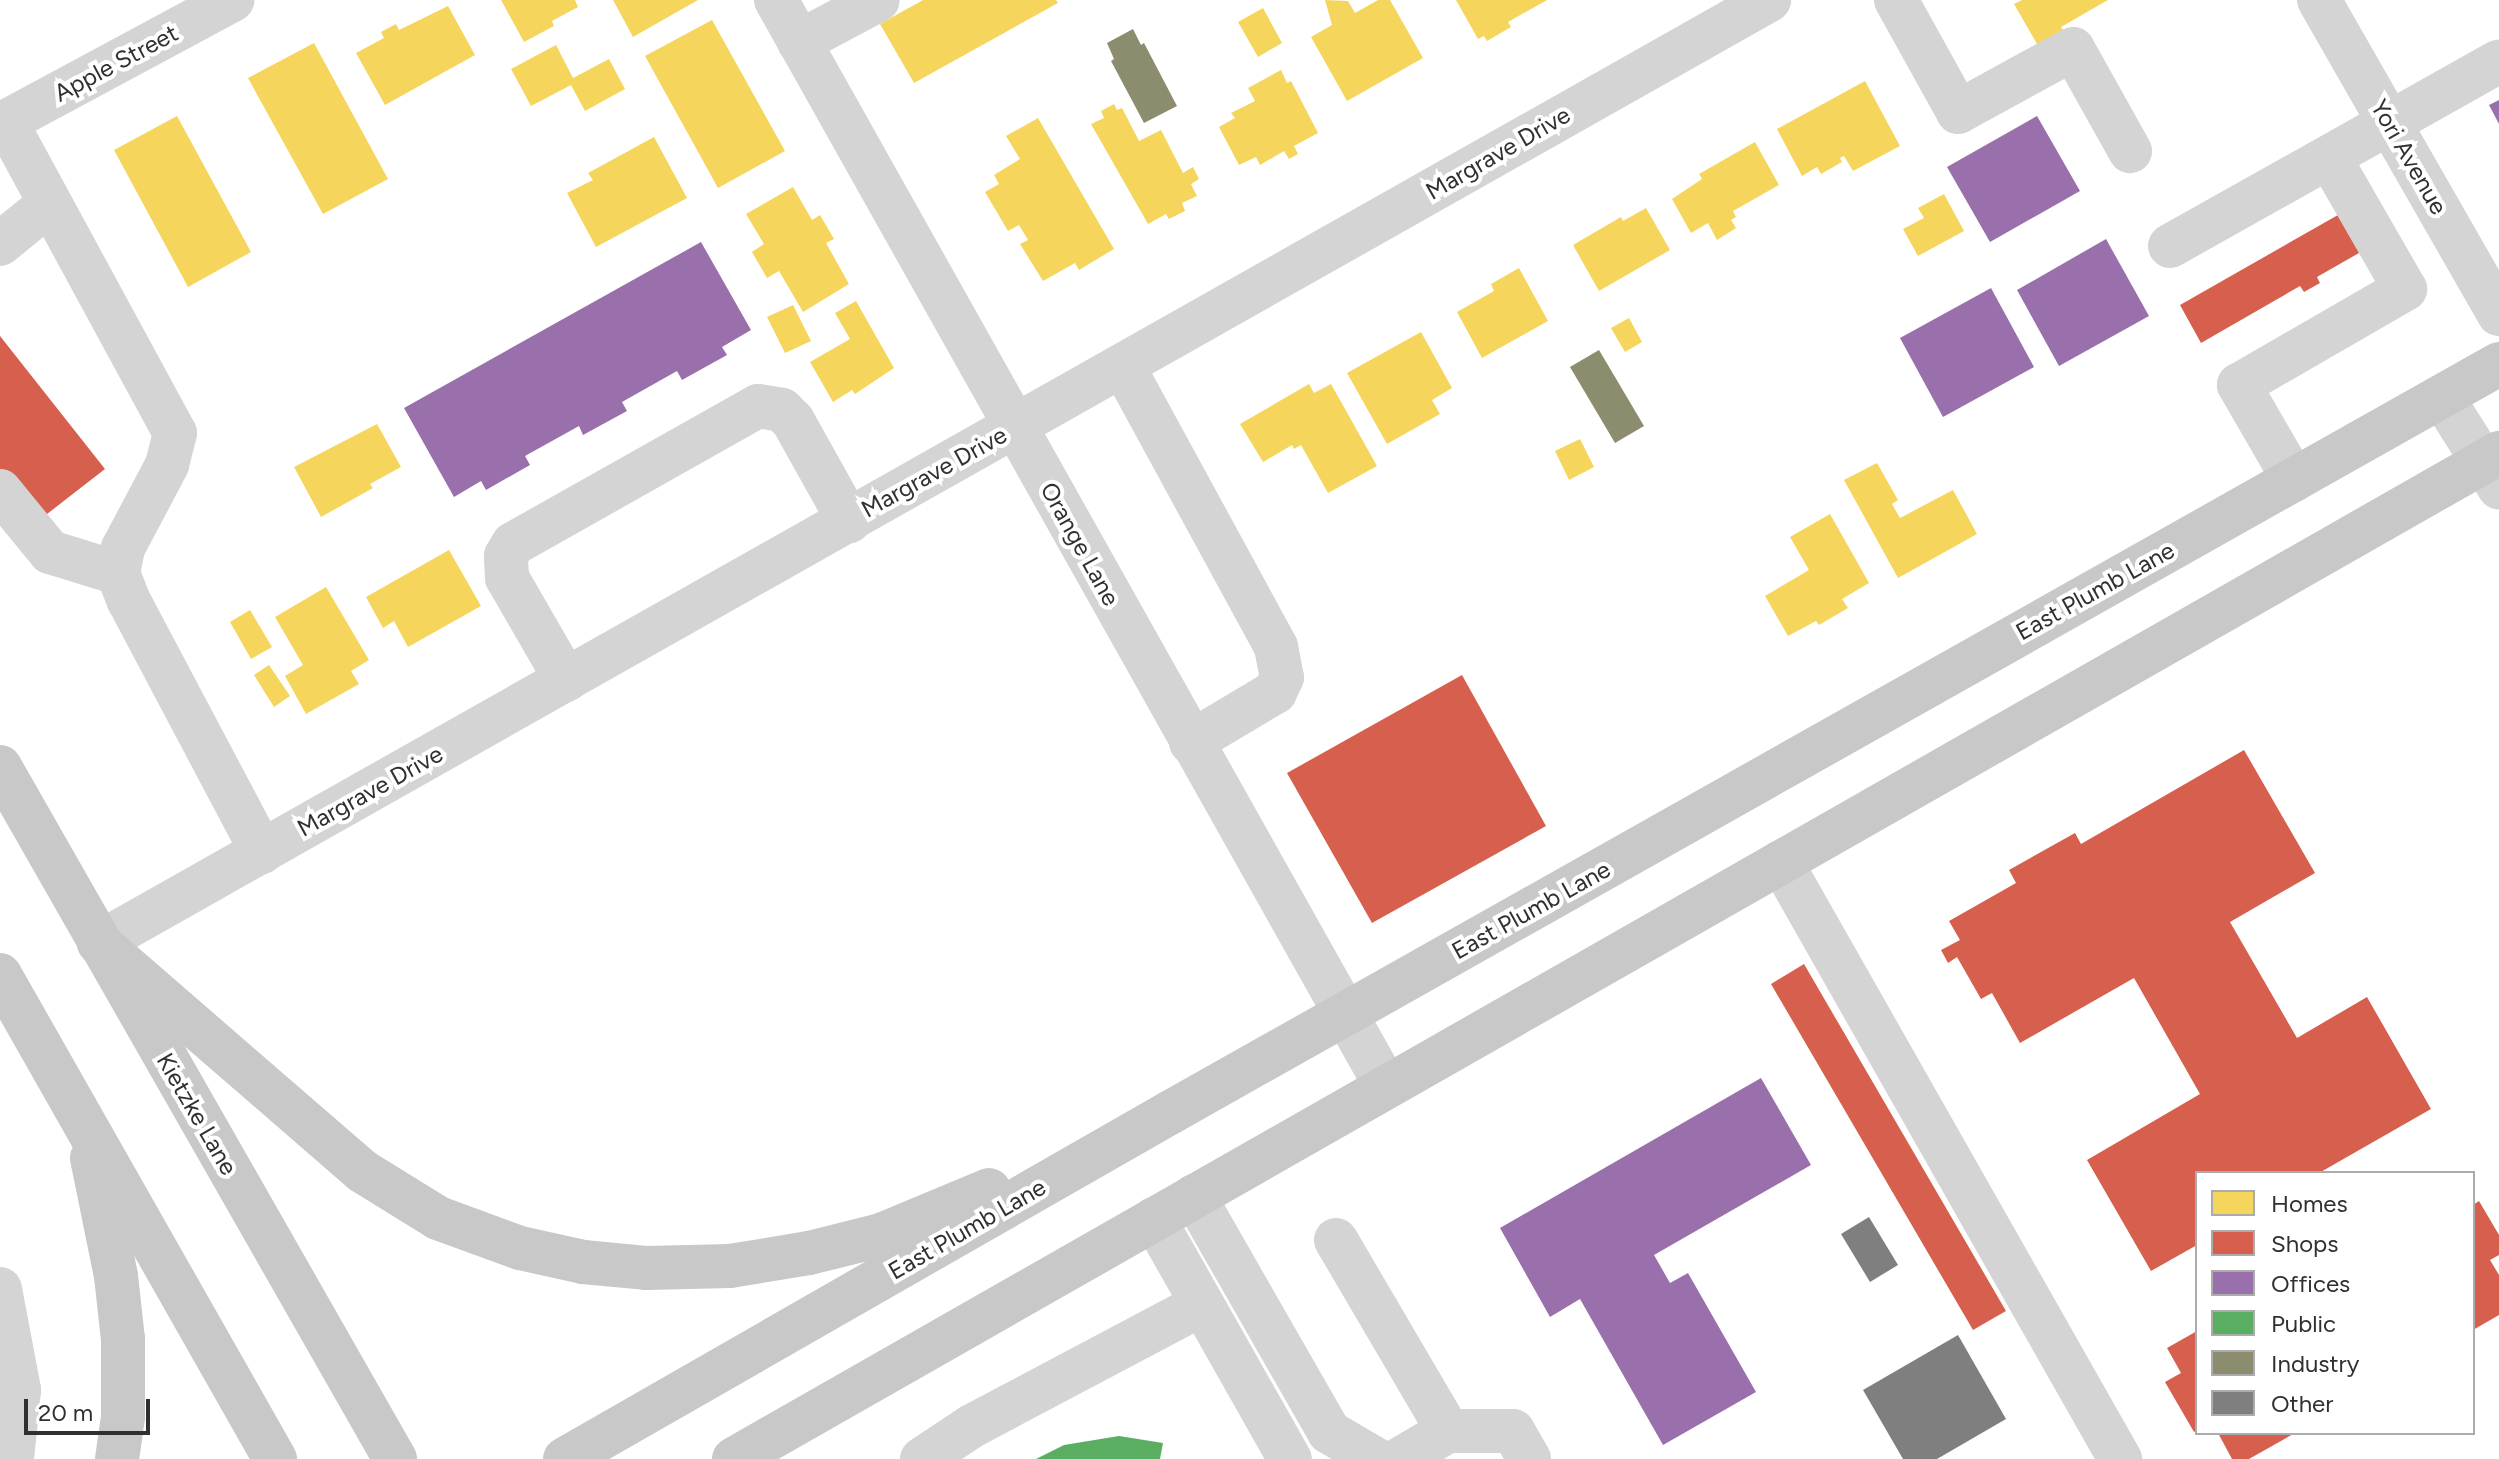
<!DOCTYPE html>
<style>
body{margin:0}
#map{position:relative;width:2499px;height:1459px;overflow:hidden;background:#fff;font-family:Figtree,sans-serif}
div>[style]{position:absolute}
.homes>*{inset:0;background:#f6d55c}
.shops>*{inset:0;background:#d6604d}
.offices>*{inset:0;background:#9970ab}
.public>*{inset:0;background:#5aae61}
.industry>*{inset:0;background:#8c8c6e}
.building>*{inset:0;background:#7f7f7f}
.minor>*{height:44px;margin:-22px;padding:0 22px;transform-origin:22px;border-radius:22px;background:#d4d4d4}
.major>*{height:44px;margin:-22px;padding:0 22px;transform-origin:22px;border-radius:22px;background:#c8c8c8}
span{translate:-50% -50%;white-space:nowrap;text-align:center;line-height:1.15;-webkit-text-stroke:8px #fff;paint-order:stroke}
.street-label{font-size:24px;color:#303030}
.legend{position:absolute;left:2195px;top:1171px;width:280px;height:264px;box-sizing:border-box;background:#fff;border:2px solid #acacac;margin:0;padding:10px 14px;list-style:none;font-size:24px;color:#303030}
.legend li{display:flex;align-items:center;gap:16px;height:40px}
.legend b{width:40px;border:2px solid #acacac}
.scale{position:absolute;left:24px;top:1399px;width:126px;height:36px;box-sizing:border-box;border:4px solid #303030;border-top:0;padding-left:10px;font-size:24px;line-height:28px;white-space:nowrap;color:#303030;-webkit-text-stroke:6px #fff;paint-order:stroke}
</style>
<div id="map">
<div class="homes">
<div style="clip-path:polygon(501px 0,575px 0,578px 7px,552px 21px,554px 26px,524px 42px)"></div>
<div style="clip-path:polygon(613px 0,698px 0,633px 37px)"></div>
<div style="clip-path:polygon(923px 0,1056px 0,1058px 3px,914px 83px,880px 24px)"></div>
<div style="clip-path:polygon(1325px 0,1348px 1px,1355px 13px,1378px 0,1390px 0,1423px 58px,1347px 101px,1311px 37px,1332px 25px)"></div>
<div style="clip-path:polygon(1456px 0,1547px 0,1508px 22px,1511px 27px,1487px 41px,1484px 36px,1478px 39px)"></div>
<div style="clip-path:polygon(2022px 0,2108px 0,2061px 27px,2064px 32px,2041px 51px,2014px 4px)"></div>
<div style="clip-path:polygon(448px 6px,475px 55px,385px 105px,356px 53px,384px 38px,381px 32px,396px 24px,399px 30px)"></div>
<div style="clip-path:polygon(1263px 8px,1282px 43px,1258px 57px,1238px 22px)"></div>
<div style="clip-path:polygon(712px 20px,785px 151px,718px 188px,645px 56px)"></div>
<div style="clip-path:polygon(314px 43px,388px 179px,323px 214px,248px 78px)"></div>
<div style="clip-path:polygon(556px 45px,573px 78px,609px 59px,625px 89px,585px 111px,571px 85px,531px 106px,511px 69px)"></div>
<div style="clip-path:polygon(1281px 70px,1287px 83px,1291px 81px,1318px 133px,1294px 146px,1298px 154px,1289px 159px,1284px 151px,1260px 165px,1256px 157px,1239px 165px,1219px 127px,1235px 118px,1231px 113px,1255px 101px,1248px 88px)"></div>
<div style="clip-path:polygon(1865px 81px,1900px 146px,1853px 171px,1844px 156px,1840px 158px,1842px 162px,1821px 174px,1817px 167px,1802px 176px,1777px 129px)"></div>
<div style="clip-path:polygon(1114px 104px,1117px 110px,1122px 108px,1139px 141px,1161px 130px,1183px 173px,1193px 167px,1199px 179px,1191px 184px,1197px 196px,1182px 203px,1185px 211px,1169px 219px,1166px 214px,1148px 224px,1091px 124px,1104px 118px,1101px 111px)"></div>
<div style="clip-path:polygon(177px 116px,251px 252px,188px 287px,114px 150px)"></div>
<div style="clip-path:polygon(1038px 118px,1114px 249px,1079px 270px,1075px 263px,1043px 281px,1020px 244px,1028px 240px,1019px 225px,1008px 231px,985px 192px,999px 184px,994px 175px,1020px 159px,1006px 136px)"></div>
<div style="clip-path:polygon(654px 137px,687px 198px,596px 247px,567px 193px,593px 180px,588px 173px)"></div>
<div style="clip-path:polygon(1755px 142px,1779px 185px,1733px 211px,1736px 217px,1731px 220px,1736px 228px,1717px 240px,1708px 223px,1691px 233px,1672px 199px,1702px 179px,1699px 174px)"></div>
<div style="clip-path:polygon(793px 187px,812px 220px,820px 215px,834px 239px,826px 243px,849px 284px,803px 312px,779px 271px,767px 278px,752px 252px,764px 244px,746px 214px)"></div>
<div style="clip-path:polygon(1944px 194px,1964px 231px,1918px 256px,1903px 229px,1924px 218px,1918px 208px)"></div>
<div style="clip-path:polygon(1646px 208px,1670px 250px,1599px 291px,1573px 245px,1621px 217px,1623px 221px)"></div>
<div style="clip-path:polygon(1519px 268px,1548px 321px,1482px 358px,1457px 312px,1494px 291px,1491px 284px)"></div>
<div style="clip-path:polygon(856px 301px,894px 368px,855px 394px,852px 390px,833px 402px,810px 362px,850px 339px,835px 313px)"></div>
<div style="clip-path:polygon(793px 305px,811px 341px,785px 353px,767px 317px)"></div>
<div style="clip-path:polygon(1629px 318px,1642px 342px,1625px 352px,1611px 328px)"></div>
<div style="clip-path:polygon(1421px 332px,1452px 388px,1432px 400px,1440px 414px,1387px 444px,1347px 373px)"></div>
<div style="clip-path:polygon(1309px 384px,1314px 393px,1331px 384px,1377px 466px,1328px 493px,1301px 445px,1294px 449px,1292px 445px,1263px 462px,1240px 424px)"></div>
<div style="clip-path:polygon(377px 424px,401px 467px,370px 484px,373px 488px,321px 517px,294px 467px)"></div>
<div style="clip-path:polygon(1580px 439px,1594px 467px,1569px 480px,1555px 451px)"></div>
<div style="clip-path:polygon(1877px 463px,1898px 500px,1892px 504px,1900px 518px,1953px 490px,1977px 534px,1898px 578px,1844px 480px)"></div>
<div style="clip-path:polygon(1830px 514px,1869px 583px,1842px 599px,1848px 608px,1819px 625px,1816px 621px,1788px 636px,1765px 596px,1809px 570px,1790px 537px)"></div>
<div style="clip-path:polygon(449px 550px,481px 606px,408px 647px,394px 621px,383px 628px,366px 597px)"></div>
<div style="clip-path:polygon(326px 587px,369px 660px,351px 671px,359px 684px,306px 714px,285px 676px,303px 665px,275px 617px)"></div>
<div style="clip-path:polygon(250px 610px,272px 647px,251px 659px,230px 622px)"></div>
<div style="clip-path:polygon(269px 665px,290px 696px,274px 707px,254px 675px)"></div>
</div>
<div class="shops">
<div style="clip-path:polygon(2345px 211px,2366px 249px,2317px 277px,2320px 283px,2304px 292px,2300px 286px,2201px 343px,2180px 305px)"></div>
<div style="clip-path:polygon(0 336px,105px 469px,38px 521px,0 473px)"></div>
<div style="clip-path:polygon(1462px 675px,1546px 826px,1372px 923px,1287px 773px)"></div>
<div style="clip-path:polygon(2244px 750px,2315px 873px,2230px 922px,2297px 1038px,2367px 997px,2431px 1109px,2319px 1173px,2197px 1173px,2197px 1245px,2151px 1271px,2087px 1160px,2200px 1094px,2134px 978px,2020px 1043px,1992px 993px,1981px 999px,1957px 957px,1948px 963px,1941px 950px,1960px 940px,1949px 921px,2016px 883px,2009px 870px,2075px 833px,2081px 844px)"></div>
<div style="clip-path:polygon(1804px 964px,2006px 1311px,1973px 1330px,1771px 984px)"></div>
<div style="clip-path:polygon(2479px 1201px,2499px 1235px,2499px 1255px,2490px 1260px,2499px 1275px,2499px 1315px,2473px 1330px,2473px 1205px)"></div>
<div style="clip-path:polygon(2197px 1331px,2197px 1430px,2194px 1432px,2165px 1382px,2181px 1373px,2167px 1348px)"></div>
<div style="clip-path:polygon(2218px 1433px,2295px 1433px,2249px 1459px,2232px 1459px)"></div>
</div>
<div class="offices">
<div style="clip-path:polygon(2499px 100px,2499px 124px,2489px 105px)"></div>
<div style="clip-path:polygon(2037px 116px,2080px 191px,1990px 242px,1947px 167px)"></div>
<div style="clip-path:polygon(2106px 239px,2149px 316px,2059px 366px,2017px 290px)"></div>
<div style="clip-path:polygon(701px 242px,751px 330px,722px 347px,727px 355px,682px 380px,677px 371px,622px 402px,627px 411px,583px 435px,579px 426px,525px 456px,530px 465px,486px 490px,481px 481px,454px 497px,404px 408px)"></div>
<div style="clip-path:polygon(1991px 288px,2034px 367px,1943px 417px,1900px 338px)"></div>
<div style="clip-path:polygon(1761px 1078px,1811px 1165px,1654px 1255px,1670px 1283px,1688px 1273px,1756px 1392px,1663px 1445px,1580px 1299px,1550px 1317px,1500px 1228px)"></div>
</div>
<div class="public">
<div style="clip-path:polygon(1119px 1436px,1163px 1443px,1160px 1459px,1036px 1459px,1064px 1445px)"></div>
</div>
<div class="industry">
<div style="clip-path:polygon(1133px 29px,1141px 45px,1144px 43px,1177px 106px,1144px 123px,1111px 61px,1114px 59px,1107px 43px)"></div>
<div style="clip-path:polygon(1599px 350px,1644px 426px,1615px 443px,1570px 367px)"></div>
</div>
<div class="building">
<div style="clip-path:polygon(1869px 1217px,1898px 1265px,1870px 1282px,1841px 1234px)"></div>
<div style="clip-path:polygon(1958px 1335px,2006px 1419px,1937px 1459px,1903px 1459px,1863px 1390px)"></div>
</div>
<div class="minor">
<div style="left:776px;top:0;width:1246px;rotate:60.68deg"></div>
<div style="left:1896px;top:0;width:128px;rotate:61deg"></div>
<div style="left:1958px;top:112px;width:131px;rotate:-28.7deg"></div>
<div style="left:2073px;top:49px;width:117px;rotate:60.8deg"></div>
<div style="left:2319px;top:0;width:362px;rotate:60.2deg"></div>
<div style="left:799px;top:42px;width:89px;rotate:-28deg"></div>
<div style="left:6px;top:122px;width:354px;rotate:61.5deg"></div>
<div style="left:175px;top:433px;width:33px;rotate:104deg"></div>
<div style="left:167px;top:465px;width:94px;rotate:117.9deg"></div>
<div style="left:123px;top:548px;width:25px;rotate:101deg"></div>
<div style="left:118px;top:573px;width:30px;rotate:69deg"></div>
<div style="left:129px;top:601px;width:284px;rotate:62.1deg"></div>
<div style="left:0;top:125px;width:264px;rotate:-28.3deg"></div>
<div style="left:0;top:244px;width:63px;rotate:-39.2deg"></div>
<div style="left:2170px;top:246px;width:377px;rotate:-29.3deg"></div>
<div style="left:1123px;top:366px;width:320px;rotate:61.4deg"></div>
<div style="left:1276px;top:647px;width:31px;rotate:79deg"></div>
<div style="left:1282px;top:677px;width:17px;rotate:115deg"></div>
<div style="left:1275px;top:692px;width:98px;rotate:149.2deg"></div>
<div style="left:2442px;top:397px;width:107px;rotate:57.7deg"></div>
<div style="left:2294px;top:480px;width:110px;rotate:-120.1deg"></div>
<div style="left:2239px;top:385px;width:192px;rotate:-30deg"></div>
<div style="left:2405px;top:289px;width:152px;rotate:-119.9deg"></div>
<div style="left:0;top:491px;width:79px;rotate:50.7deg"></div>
<div style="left:50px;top:552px;width:71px;rotate:17.2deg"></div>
<div style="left:566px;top:680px;width:118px;rotate:-120deg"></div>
<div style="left:507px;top:578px;width:22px;rotate:-93deg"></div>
<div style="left:506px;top:556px;width:14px;rotate:-60deg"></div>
<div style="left:513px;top:544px;width:281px;rotate:-29.4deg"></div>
<div style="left:758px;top:406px;width:24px;rotate:9deg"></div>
<div style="left:782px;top:410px;width:16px;rotate:45deg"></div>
<div style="left:793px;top:421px;width:115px;rotate:60.8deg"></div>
<div style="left:1781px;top:862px;width:687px;rotate:60.41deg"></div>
<div style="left:99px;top:943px;width:1918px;rotate:-29.45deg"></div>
<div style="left:1194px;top:1196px;width:272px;rotate:60.2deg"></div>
<div style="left:1329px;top:1432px;width:53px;rotate:30.4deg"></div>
<div style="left:1154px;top:1219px;width:276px;rotate:60.5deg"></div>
<div style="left:1336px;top:1240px;width:221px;rotate:59.6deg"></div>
<div style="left:1448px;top:1431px;width:56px;rotate:149.7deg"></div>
<div style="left:0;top:1289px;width:103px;rotate:79.3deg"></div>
<div style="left:19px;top:1390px;width:69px;rotate:95.8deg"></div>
<div style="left:1448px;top:1431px;width:65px"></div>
<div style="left:1513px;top:1431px;width:32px;rotate:60deg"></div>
<div style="left:922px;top:1459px;width:60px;rotate:-33.4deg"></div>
<div style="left:972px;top:1426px;width:259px;rotate:-27.9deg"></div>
</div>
<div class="major">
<div style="left:0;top:767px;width:797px;rotate:60.28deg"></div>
<div style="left:99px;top:943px;width:348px;rotate:40.9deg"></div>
<div style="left:362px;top:1171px;width:89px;rotate:31.7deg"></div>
<div style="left:438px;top:1218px;width:87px;rotate:20.1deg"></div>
<div style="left:520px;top:1248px;width:65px;rotate:12.5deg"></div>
<div style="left:583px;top:1262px;width:63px;rotate:5.4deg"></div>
<div style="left:646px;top:1268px;width:84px;rotate:-1.4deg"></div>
<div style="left:730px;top:1266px;width:80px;rotate:-9.3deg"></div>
<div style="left:809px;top:1253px;width:74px;rotate:-14deg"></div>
<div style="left:881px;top:1235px;width:117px;rotate:-22.6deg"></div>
<div style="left:0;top:975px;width:557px;rotate:60.4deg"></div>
<div style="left:92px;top:1158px;width:120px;rotate:78.5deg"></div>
<div style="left:116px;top:1276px;width:63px;rotate:83.7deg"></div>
<div style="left:123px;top:1339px;width:78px;rotate:90deg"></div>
<div style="left:123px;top:1417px;width:42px;rotate:98.1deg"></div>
<div style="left:565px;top:1459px;width:698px;rotate:-29.8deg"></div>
<div style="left:1171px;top:1112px;width:1524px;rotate:-29.39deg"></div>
<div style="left:734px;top:1459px;width:2032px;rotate:-29.68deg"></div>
</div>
<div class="street-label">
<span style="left:116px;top:63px;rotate:-28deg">Apple Street</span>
<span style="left:1498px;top:153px;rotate:-30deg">Margrave Drive</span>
<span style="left:2409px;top:157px;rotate:60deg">Yori Avenue</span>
<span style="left:934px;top:472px;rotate:-29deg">Margrave Drive</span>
<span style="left:1080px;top:544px;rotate:61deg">Orange Lane</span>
<span style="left:2095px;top:591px;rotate:-29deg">East Plumb Lane</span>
<span style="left:370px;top:791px;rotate:-29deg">Margrave Drive</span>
<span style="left:1531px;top:910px;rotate:-29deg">East Plumb Lane</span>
<span style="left:197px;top:1114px;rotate:60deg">Kietzke Lane</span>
<span style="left:967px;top:1229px;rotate:-30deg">East Plumb Lane</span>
</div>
<ul class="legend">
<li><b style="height:22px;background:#f6d55c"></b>Homes</li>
<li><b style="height:22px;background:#d6604d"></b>Shops</li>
<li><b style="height:22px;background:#9970ab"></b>Offices</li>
<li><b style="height:22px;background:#5aae61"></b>Public</li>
<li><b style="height:22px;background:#8c8c6e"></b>Industry</li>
<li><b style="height:22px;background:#7f7f7f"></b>Other</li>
</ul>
<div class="scale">20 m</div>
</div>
